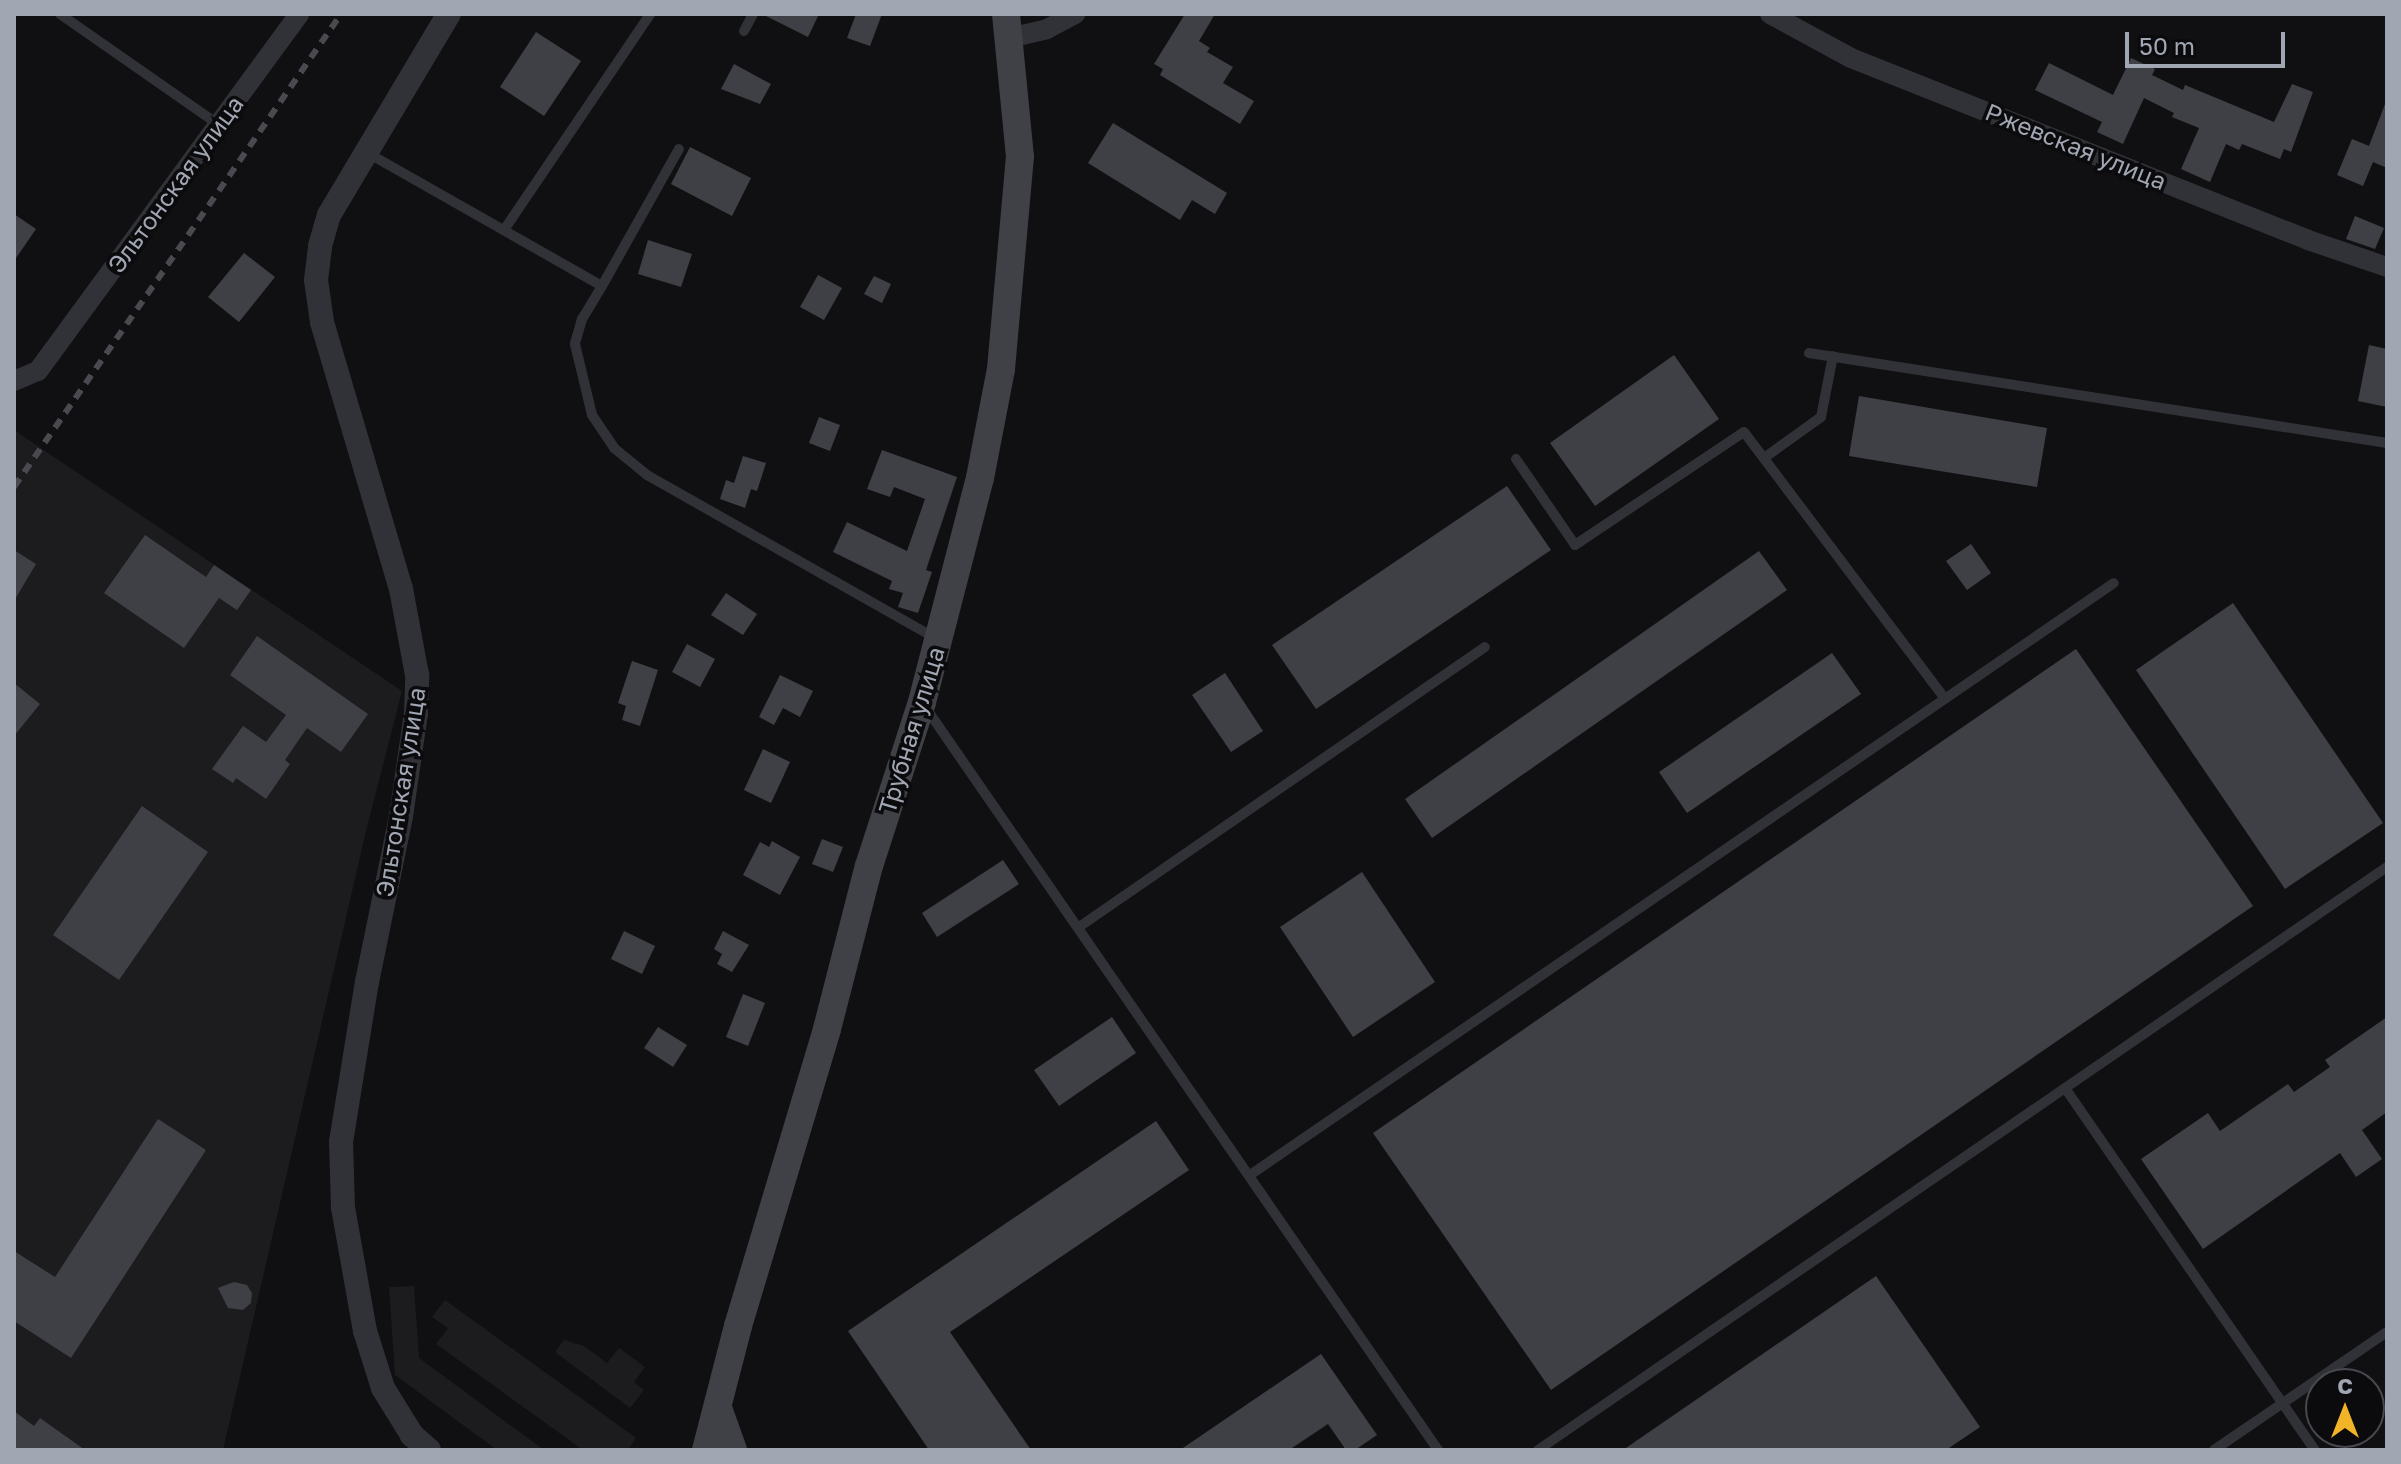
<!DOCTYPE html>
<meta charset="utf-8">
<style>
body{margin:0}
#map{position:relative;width:2401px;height:1464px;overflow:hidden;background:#101012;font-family:"Golos Text",sans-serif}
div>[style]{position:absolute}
.built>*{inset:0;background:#1c1c1f}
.building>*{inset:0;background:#3f4045}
.service>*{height:10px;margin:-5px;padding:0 5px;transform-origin:5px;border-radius:5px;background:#313237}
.minor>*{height:20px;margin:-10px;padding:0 10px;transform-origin:10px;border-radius:10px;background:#313237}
.tertiary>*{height:24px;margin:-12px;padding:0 12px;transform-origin:12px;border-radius:12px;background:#313237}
.secondary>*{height:28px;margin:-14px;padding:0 14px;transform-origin:14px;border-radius:14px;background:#3f4147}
.rail>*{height:6px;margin-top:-3px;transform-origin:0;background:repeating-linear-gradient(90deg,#484a50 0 10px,transparent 0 18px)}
span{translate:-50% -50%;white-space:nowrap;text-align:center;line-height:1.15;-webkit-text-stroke:7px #0b0b0d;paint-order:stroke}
.street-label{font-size:24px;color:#a1a6b3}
.frame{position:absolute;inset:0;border:16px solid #a1a6b3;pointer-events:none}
.north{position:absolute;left:2305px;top:1368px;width:80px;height:80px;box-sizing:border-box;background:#0b0b0d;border:2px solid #47494f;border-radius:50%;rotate:0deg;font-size:22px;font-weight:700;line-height:32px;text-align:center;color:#a1a6b3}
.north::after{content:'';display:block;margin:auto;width:28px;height:36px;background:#f1b428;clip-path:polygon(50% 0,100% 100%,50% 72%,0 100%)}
.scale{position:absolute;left:2125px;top:32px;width:160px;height:36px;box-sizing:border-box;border:4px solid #a1a6b3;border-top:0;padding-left:10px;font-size:24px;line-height:28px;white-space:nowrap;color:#a1a6b3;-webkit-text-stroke:6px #0b0b0d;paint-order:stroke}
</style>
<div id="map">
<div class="built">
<div style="clip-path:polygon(14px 430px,402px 691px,366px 831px,223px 1450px,14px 1450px)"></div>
<div style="clip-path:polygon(414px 1286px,419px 1358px,544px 1450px,497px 1450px,395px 1375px,389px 1287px)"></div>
<div style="clip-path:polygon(445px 1300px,636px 1438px,628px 1450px,583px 1450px,436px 1344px,448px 1328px,432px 1317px)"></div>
<div style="clip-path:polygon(564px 1340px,584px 1346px,607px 1363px,619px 1348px,645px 1367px,634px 1382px,644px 1390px,630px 1408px,555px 1352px)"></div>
</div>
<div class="building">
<div style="clip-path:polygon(762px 14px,819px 14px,808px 37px)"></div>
<div style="clip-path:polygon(856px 14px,882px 14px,870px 46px,847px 38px)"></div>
<div style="clip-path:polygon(1185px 14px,1215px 14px,1199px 41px,1210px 48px,1207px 52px,1233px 67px,1223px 83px,1254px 101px,1240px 124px,1160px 75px,1163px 69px,1154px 64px)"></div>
<div style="clip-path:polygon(536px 32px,581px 61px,544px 116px,500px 87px)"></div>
<div style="clip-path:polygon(2131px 58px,2155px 69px,2152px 75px,2183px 90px,2185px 85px,2274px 122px,2292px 84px,2313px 92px,2291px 152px,2284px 149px,2280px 159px,2242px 144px,2239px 150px,2226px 144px,2210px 182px,2181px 169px,2199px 128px,2172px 117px,2174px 113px,2144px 98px,2123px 144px,2097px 132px,2102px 122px,2035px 90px,2049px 63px,2113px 95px)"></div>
<div style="clip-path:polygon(734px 64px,771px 84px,760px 104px,721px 89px)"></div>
<div style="clip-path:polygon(2385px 104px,2387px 168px,2373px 162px,2363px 186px,2337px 175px,2352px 139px,2369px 146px)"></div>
<div style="clip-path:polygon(1113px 123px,1227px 193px,1215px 214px,1192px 200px,1180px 220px,1088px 163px)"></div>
<div style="clip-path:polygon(690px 147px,751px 178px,732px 216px,671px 184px)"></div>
<div style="clip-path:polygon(14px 214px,36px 229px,14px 261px)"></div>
<div style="clip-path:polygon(2355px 216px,2384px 228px,2375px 249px,2346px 239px)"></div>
<div style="clip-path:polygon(648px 240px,692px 254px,681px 287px,638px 274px)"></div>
<div style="clip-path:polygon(244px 253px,275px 277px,239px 322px,208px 297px)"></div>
<div style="clip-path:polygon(818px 275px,842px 288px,824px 320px,800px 307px)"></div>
<div style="clip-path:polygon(874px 276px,891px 284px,882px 303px,864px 294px)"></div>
<div style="clip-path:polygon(2369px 345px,2387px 349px,2387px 407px,2358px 401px)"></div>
<div style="clip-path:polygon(1674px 355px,1719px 419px,1595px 506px,1550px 443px)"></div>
<div style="clip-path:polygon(1859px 396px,2047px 428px,2037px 487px,1849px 456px)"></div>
<div style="clip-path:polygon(819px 417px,840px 425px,830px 451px,809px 443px)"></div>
<div style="clip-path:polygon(882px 450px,957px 477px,926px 570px,932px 572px,918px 613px,898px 607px,903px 593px,889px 589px,892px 581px,833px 552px,847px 522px,907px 551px,925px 499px,894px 487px,890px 497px,867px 489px)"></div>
<div style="clip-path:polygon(743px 456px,766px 463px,757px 491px,751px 489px,745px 508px,720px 499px,726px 480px,734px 483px)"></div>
<div style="clip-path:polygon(1507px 486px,1551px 550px,1316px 709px,1272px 645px)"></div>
<div style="clip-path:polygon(145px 535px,206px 577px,214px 565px,251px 590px,237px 610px,219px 598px,184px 648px,104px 593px)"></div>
<div style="clip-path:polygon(1971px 544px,1991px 573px,1967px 590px,1946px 561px)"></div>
<div style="clip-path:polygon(14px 550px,36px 564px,14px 601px)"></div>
<div style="clip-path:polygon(1759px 551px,1787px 590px,1432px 838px,1405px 799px)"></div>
<div style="clip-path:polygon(726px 593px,757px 614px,743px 635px,711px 615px)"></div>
<div style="clip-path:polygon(2233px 603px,2383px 823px,2285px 889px,2136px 670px)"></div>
<div style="clip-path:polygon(257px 636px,368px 714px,341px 752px,307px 728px,285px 760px,290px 764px,266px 799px,236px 778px,233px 783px,212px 769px,243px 726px,266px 742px,286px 715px,230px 675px)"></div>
<div style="clip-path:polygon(687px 644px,715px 659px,700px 687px,672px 672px)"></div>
<div style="clip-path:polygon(2076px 649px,2253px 906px,1551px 1390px,1373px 1133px)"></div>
<div style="clip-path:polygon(1832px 653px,1861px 694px,1687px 813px,1659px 772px)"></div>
<div style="clip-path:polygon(632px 661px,658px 670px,640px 726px,622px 720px,626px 706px,618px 703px)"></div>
<div style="clip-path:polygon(1225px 673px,1263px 731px,1231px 752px,1192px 695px)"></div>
<div style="clip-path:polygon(780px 675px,813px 691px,800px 717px,783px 708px,774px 725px,759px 717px)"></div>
<div style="clip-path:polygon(14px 683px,40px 704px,14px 736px)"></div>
<div style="clip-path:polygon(763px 749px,790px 762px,771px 803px,744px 790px)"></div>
<div style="clip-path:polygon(142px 806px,208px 852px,119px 980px,53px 935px)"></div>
<div style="clip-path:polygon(822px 839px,843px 847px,833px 872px,812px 864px)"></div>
<div style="clip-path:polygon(772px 841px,800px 857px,780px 895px,743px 875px,760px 842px,769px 847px)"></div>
<div style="clip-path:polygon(1003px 860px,1019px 884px,937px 937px,922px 913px)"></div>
<div style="clip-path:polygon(1362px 872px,1435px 982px,1353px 1037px,1280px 927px)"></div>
<div style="clip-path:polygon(624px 931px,655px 946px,642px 974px,611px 959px)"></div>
<div style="clip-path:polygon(723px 931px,749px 945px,732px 972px,717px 964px,722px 954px,714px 949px)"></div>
<div style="clip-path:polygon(743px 994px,765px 1003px,748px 1046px,726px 1037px)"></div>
<div style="clip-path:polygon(1112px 1017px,1136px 1053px,1059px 1106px,1034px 1070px)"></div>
<div style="clip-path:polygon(2387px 1017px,2387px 1112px,2362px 1130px,2382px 1159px,2356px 1177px,2340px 1153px,2203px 1249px,2141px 1159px,2208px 1113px,2220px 1131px,2288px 1084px,2294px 1092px,2330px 1067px,2325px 1060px)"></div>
<div style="clip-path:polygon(658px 1027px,687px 1045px,673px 1067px,644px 1048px)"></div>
<div style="clip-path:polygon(158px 1119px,206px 1150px,71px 1358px,14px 1321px,14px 1251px,55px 1277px)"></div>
<div style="clip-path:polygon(1156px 1121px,1189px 1170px,950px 1332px,1031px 1450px,929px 1450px,848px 1331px)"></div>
<div style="clip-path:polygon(1876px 1276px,1980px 1427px,1946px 1450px,1623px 1450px)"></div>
<div style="clip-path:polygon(234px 1282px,247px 1285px,252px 1293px,251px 1303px,243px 1310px,228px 1308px,218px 1288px)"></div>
<div style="clip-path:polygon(1321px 1354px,1377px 1435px,1355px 1450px,1346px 1450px,1328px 1424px,1289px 1450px,1180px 1450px)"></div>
<div style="clip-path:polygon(14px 1411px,34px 1426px,40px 1418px,85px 1450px,14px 1450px)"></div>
</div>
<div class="service">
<div style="left:60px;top:14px;width:194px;rotate:34.9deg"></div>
<div style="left:744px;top:31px;width:19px;rotate:-62deg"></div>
<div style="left:366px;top:152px;width:271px;rotate:29.6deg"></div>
<div style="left:602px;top:286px;width:157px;rotate:-60.7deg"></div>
<div style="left:504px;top:230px;width:261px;rotate:-55.9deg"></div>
<div style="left:602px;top:286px;width:39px;rotate:121deg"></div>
<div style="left:582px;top:319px;width:26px;rotate:106deg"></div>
<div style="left:575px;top:344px;width:73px;rotate:76.5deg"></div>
<div style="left:592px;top:415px;width:40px;rotate:56deg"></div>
<div style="left:614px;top:448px;width:43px;rotate:39.3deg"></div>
<div style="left:647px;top:475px;width:333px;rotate:29.5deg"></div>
<div style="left:1809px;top:353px;width:585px;rotate:8.85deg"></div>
<div style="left:1764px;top:458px;width:70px;rotate:-35.7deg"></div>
<div style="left:1821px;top:417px;width:62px;rotate:-78.9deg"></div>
<div style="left:1516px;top:459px;width:104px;rotate:55.5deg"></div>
<div style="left:1575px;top:545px;width:203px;rotate:-33.8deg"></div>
<div style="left:1744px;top:432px;width:334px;rotate:53deg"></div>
<div style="left:926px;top:708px;width:902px;rotate:55.39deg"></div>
<div style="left:1079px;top:927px;width:493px;rotate:-34.6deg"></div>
<div style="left:2065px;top:1088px;width:440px;rotate:55.4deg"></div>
<div style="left:1250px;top:1175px;width:1047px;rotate:-34.42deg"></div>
<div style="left:1538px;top:1450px;width:1030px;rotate:-34.48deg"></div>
<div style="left:2214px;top:1450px;width:209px;rotate:-34.3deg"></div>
</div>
<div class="minor">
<div style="left:1770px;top:14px;width:92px;rotate:28.5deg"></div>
<div style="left:1851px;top:58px;width:492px;rotate:21.7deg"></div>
<div style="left:2308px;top:240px;width:83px;rotate:18.9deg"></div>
<div style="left:1009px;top:38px;width:39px;rotate:-13deg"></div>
<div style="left:1047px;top:29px;width:32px;rotate:-28deg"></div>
<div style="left:14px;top:381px;width:26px;rotate:-23deg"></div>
<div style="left:38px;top:371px;width:442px;rotate:-53.8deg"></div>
</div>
<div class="tertiary">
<div style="left:429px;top:1450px;width:23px;rotate:-139deg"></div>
<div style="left:412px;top:1435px;width:55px;rotate:-121.7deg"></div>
<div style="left:383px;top:1388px;width:60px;rotate:-107.5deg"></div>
<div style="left:365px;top:1331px;width:125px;rotate:-100.1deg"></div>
<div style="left:343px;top:1208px;width:66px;rotate:-91.7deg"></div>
<div style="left:341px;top:1142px;width:162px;rotate:-80.8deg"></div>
<div style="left:367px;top:982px;width:169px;rotate:-78.4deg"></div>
<div style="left:401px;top:816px;width:104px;rotate:-81.7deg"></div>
<div style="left:416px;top:713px;width:38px;rotate:-88deg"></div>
<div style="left:417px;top:675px;width:87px;rotate:-100.5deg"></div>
<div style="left:401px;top:589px;width:278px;rotate:-106.5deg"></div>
<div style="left:322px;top:322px;width:42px;rotate:-98.1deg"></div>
<div style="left:316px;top:280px;width:34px;rotate:-83deg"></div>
<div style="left:320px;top:246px;width:32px;rotate:-74deg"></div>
<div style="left:329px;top:215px;width:234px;rotate:-59.2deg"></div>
</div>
<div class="secondary">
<div style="left:718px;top:1408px;width:45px;rotate:70.3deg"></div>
<div style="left:706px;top:1450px;width:128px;rotate:-75.5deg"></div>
<div style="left:738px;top:1326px;width:310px;rotate:-73.3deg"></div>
<div style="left:827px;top:1029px;width:168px;rotate:-75.6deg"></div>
<div style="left:869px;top:866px;width:172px;rotate:-72.1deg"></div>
<div style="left:922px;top:702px;width:231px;rotate:-75.5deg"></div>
<div style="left:980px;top:478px;width:111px;rotate:-79.1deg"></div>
<div style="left:1001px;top:369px;width:213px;rotate:-84.9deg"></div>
<div style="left:1020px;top:157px;width:144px;rotate:-95.6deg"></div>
</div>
<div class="rail">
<div style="left:14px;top:487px;width:575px;rotate:-55.34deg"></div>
</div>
<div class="street-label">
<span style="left:2076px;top:146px;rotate:22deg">Ржевская улица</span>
<span style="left:175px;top:184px;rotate:-54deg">Эльтонская улица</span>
<span style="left:911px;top:730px;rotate:-73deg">Трубная улица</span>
<span style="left:400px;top:792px;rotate:-81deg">Эльтонская улица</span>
</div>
<div class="frame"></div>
<div class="north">С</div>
<div class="scale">50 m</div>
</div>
